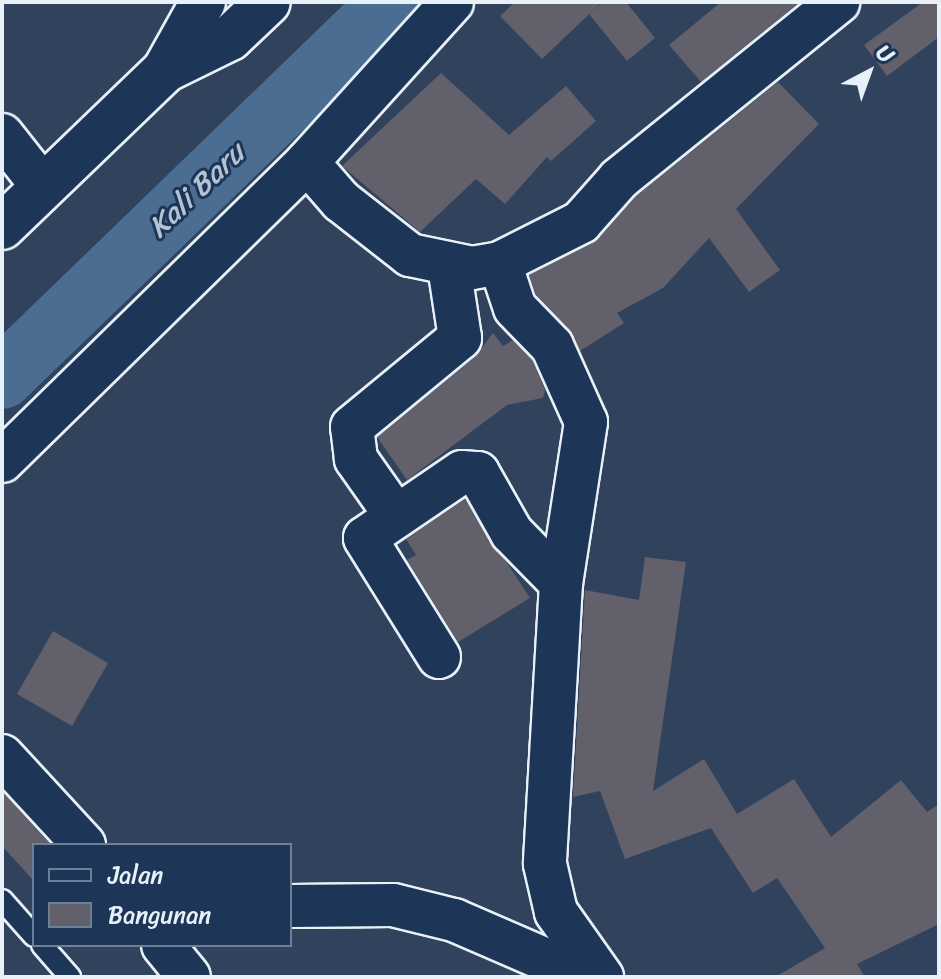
<!DOCTYPE html>
<style>
body{margin:0}
#map{position:relative;width:941px;height:979px;overflow:hidden;background:#31425d;font-family:Sriracha,sans-serif}
div>[style]{position:absolute}
.river>*{height:62px;margin:-31px;padding:0 31px;transform-origin:31px;border-radius:31px;background:#4a6d91}
.building>*{inset:0;background:#61606b}
.roads{filter:drop-shadow(2px 0 #e8f1f8) drop-shadow(-2px 0 #e8f1f8) drop-shadow(0 2px #e8f1f8) drop-shadow(0 -2px #e8f1f8)}
.lane>*{height:20px;margin:-10px;padding:0 10px;transform-origin:10px;border-radius:10px;background:#1d3557}
.street>*{height:42px;margin:-21px;padding:0 21px;transform-origin:21px;border-radius:21px;background:#1d3557}
.highway>*{height:44px;margin:-22px;padding:0 22px;transform-origin:22px;border-radius:22px;background:#1d3557}
span{translate:-50% -50%;white-space:nowrap;text-align:center;line-height:1.15;-webkit-text-stroke:6px #1d3557;paint-order:stroke}
.water-label{font-size:30px;color:#b1c3d4;font-style:italic}
.frame{position:absolute;inset:0;border:4px solid #e8f1f8;pointer-events:none}
.legend{position:absolute;left:32px;top:843px;width:260px;height:104px;box-sizing:border-box;background:#1d3557;border:2px solid #6e8097;margin:0;padding:10px 14px;list-style:none;font-size:24px;color:#e8f1f8}
.legend li{display:flex;align-items:center;gap:16px;height:40px}
.legend b{width:40px;border:2px solid #6e8097}
.north{position:absolute;left:829px;top:32px;width:80px;height:80px;-webkit-text-stroke:6px #1d3557;paint-order:stroke;rotate:41deg;font-size:22px;font-weight:700;line-height:32px;text-align:center;color:#e8f1f8}
.north::after{content:'';display:block;margin:auto;width:28px;height:36px;background:#e8f1f8;clip-path:polygon(50% 0,100% 100%,50% 72%,0 100%)}
</style>
<div id="map">
<div class="river">
<div style="left:2px;top:378px;width:541px;rotate:-44.03deg"></div>
</div>
<div class="building">
<div style="clip-path:polygon(515px 2px,602px 2px,542px 59px,500px 16px)"></div>
<div style="clip-path:polygon(603px 2px,626px 2px,655px 38px,627px 61px,589px 14px)"></div>
<div style="clip-path:polygon(721px 2px,800px 2px,701px 82px,669px 45px)"></div>
<div style="clip-path:polygon(923px 2px,939px 2px,939px 37px,887px 76px,864px 45px)"></div>
<div style="clip-path:polygon(441px 73px,509px 135px,566px 86px,596px 121px,551px 161px,547px 157px,505px 204px,476px 179px,420px 232px,342px 166px)"></div>
<div style="clip-path:polygon(778px 82px,819px 124px,736px 209px,780px 270px,749px 292px,709px 238px,663px 288px,617px 313px,624px 323px,580px 351px,536px 295px,529px 275px,599px 238px,636px 196px)"></div>
<div style="clip-path:polygon(493px 333px,503px 346px,513px 340px,532px 360px,545px 390px,543px 398px,507px 405px,407px 480px,377px 437px,475px 357px)"></div>
<div style="clip-path:polygon(465px 499px,530px 598px,458px 642px,407px 560px,416px 555px,406px 539px)"></div>
<div style="clip-path:polygon(645px 557px,686px 562px,653px 791px,704px 759px,737px 814px,794px 779px,831px 837px,901px 780px,927px 812px,939px 804px,939px 924px,857px 964px,865px 977px,775px 977px,825px 948px,777px 878px,753px 893px,711px 828px,625px 859px,600px 791px,573px 797px,585px 590px,639px 600px)"></div>
<div style="clip-path:polygon(53px 631px,108px 663px,72px 726px,17px 694px)"></div>
<div style="clip-path:polygon(2px 791px,51px 845px,34px 845px,34px 881px,2px 846px)"></div>
</div>
<div class="roads">
<div class="lane">
<div style="left:2px;top:900px;width:48px;rotate:48.4deg"></div>
<div style="left:42px;top:945px;width:43px;rotate:48.8deg"></div>
</div>
<div class="street">
<div style="left:2px;top:135px;width:66px;rotate:51.7deg"></div>
<div style="left:307px;top:162px;width:52px;rotate:48.9deg"></div>
<div style="left:341px;top:201px;width:88px;rotate:38deg"></div>
<div style="left:410px;top:255px;width:63px;rotate:11.8deg"></div>
<div style="left:472px;top:268px;width:28px;rotate:-10deg"></div>
<div style="left:500px;top:263px;width:91px;rotate:-26.8deg"></div>
<div style="left:581px;top:222px;width:57px;rotate:-48.5deg"></div>
<div style="left:619px;top:179px;width:282px;rotate:-38.9deg"></div>
<div style="left:500px;top:263px;width:47px;rotate:71.6deg"></div>
<div style="left:515px;top:308px;width:53px;rotate:45.8deg"></div>
<div style="left:552px;top:346px;width:83px;rotate:65.9deg"></div>
<div style="left:586px;top:422px;width:163px;rotate:98.8deg"></div>
<div style="left:561px;top:583px;width:281px;rotate:93.3deg"></div>
<div style="left:545px;top:864px;width:49px;rotate:77.1deg"></div>
<div style="left:556px;top:912px;width:80px;rotate:54.7deg"></div>
<div style="left:2px;top:461px;width:427px;rotate:-44.4deg"></div>
<div style="left:307px;top:162px;width:216px;rotate:-47.8deg"></div>
<div style="left:396px;top:516px;width:70px;rotate:-125.1deg"></div>
<div style="left:356px;top:459px;width:32px;rotate:-97deg"></div>
<div style="left:352px;top:427px;width:140px;rotate:-39.5deg"></div>
<div style="left:460px;top:338px;width:73px;rotate:-98.7deg"></div>
<div style="left:439px;top:657px;width:140px;rotate:-121.9deg"></div>
<div style="left:365px;top:538px;width:117px;rotate:-34.2deg"></div>
<div style="left:462px;top:472px;width:16px;rotate:4deg"></div>
<div style="left:478px;top:473px;width:69px;rotate:60.5deg"></div>
<div style="left:512px;top:533px;width:70px;rotate:45.6deg"></div>
<div style="left:2px;top:756px;width:121px;rotate:47.3deg"></div>
<div style="left:290px;top:906px;width:103px;rotate:-0.6deg"></div>
<div style="left:393px;top:905px;width:63px;rotate:13.8deg"></div>
<div style="left:454px;top:920px;width:144px;rotate:23.4deg"></div>
<div style="left:163px;top:945px;width:41px;rotate:50.9deg"></div>
</div>
<div class="highway">
<div style="left:165px;top:70px;width:72px;rotate:-26.2deg"></div>
<div style="left:230px;top:38px;width:52px;rotate:-43.5deg"></div>
<div style="left:2px;top:227px;width:226px;rotate:-43.9deg"></div>
<div style="left:165px;top:70px;width:78px;rotate:-60.8deg"></div>
</div>
</div>
<div class="water-label">
<span style="left:196px;top:190px;rotate:-44deg">Kali Baru</span>
</div>
<div class="frame"></div>
<ul class="legend">
<li><b style="height:10px;background:#1d3557"></b>Jalan</li>
<li><b style="height:22px;background:#61606b"></b>Bangunan</li>
</ul>
<div class="north">U</div>
</div>
